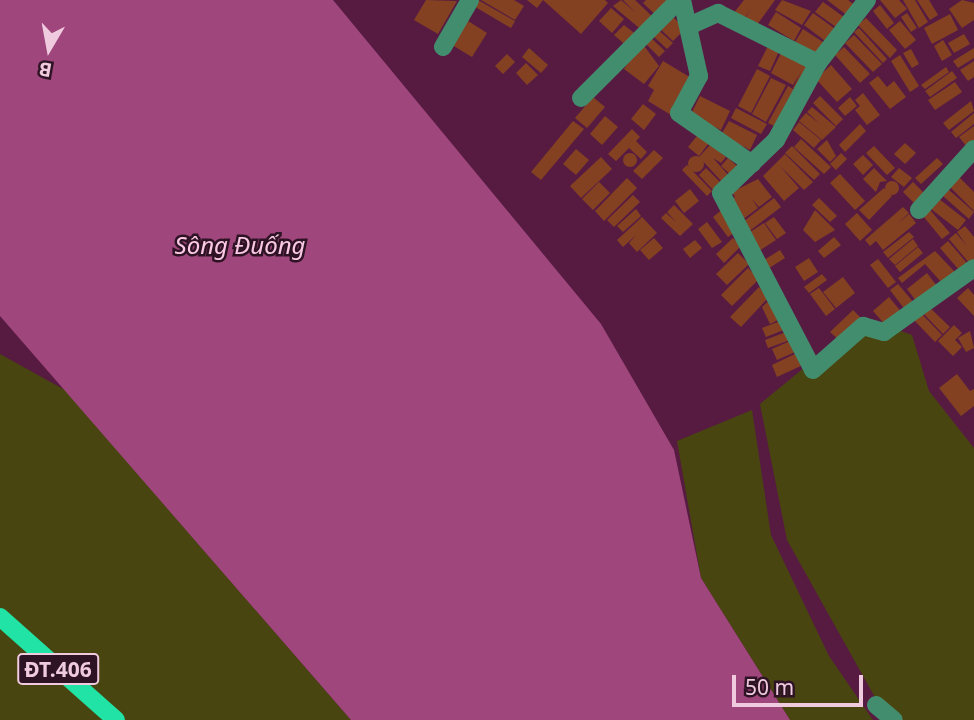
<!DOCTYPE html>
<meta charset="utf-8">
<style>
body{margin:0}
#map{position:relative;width:974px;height:720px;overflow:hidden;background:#571b42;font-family:"Noto Sans",sans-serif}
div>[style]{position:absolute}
.green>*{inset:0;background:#494510}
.water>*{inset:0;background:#9f467d}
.building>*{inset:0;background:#834122}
.round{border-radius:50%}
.minor>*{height:18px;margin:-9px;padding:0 9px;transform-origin:9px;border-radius:9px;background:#438d6f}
.major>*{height:18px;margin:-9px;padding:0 9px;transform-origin:9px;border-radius:9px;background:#22e3a6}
span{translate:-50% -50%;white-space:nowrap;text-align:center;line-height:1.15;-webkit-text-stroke:5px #2d1323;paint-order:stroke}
.shield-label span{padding:2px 5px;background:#2d1323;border:2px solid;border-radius:5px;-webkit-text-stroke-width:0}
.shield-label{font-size:21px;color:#f0cadf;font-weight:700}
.water-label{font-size:24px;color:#fbc9e5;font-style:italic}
.north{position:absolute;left:14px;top:14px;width:70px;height:70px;-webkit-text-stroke:5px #2d1323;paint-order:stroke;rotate:190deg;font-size:19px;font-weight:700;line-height:28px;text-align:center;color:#f0cadf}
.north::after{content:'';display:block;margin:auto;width:24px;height:32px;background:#f0cadf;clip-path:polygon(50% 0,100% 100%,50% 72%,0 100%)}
.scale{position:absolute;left:732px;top:675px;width:131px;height:32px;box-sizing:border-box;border:4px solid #f0cadf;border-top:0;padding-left:9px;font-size:21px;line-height:24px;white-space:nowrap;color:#f0cadf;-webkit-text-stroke:5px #2d1323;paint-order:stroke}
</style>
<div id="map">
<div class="green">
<div style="clip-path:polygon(865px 318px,912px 335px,929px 391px,974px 448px,974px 720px,900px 720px,877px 701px,787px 540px,760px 404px)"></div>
<div style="clip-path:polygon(0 354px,65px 390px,351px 720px,0 720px)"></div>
<div style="clip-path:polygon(752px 410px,771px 535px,829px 656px,873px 720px,790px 720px,701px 578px,677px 441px)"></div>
</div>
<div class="water">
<div style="clip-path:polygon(0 0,333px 0,601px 324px,674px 450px,701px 578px,790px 720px,351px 720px,0 316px)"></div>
</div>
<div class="building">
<div style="clip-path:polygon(426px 0,457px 1px,438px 34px,414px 20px)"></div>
<div style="clip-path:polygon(478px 0,515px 21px,511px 28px,472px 5px)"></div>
<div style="clip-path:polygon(481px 0,514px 0,524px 6px,515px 20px)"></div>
<div style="clip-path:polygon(527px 0,605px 0,608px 3px,581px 34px,543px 0,537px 8px)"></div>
<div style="clip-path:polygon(621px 0,636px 13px,623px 0,635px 0,656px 20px,644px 32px,613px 6px)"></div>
<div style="clip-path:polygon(646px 0,674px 0,659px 18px,643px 3px)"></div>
<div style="clip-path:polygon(744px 0,775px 0,754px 29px,743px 21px,751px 9px,742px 21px,733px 14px)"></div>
<div style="clip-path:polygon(782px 0,811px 11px,802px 25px,775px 10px)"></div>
<div style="clip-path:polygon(827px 0,848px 0,856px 6px,848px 16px)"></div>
<div style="clip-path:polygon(880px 0,899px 0,907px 9px,895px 18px)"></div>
<div style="clip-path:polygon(903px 0,915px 0,928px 22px,919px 28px)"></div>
<div style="clip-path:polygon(917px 0,929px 0,938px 15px,930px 20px)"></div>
<div style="clip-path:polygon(962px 0,974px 3px,974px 20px,962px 28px,949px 9px)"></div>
<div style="clip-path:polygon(823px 2px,848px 20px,840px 30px,815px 12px)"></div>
<div style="clip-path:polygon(880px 5px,894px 23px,887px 29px,873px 11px)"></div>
<div style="clip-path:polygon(611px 8px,624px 19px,612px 33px,599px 21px)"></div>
<div style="clip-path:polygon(776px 12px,801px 28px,794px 41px,768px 25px)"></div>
<div style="clip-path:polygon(813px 13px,838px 31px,829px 44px,804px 25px)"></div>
<div style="clip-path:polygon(907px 13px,917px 28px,911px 32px,901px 17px)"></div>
<div style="clip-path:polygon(670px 14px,685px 29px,673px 41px,658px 27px)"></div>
<div style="clip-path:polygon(950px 14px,958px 30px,932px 44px,924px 28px)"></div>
<div style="clip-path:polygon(866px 18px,897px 50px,890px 58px,858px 25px)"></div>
<div style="clip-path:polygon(468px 21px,487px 33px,472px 57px,452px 45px)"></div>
<div style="clip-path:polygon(900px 21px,916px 40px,905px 49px,889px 30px)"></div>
<div style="clip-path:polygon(624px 25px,638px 36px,628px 47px,614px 35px)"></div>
<div style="clip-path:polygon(656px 28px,673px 43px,667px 49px,651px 34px)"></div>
<div style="clip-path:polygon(859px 28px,887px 59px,883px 63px,854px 32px)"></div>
<div style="clip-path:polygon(803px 29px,829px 46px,820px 59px,795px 42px)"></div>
<div style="clip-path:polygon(964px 34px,970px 44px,954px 53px,948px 43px)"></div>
<div style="clip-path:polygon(854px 35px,882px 64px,873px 72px,845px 43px)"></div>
<div style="clip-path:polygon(649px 36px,665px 51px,659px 57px,644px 42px)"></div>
<div style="clip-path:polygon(943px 40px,952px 55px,942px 61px,934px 46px)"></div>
<div style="clip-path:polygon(642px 43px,659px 66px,644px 84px,624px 69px)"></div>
<div style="clip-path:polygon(769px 44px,780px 49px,770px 71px,758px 66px)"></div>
<div style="clip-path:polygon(844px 47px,870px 74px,860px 83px,835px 55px)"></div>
<div style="clip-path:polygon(529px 48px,548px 65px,541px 73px,522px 57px)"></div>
<div style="clip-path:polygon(974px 48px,974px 58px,958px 68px,953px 61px)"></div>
<div style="clip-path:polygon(911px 49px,919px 64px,912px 68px,903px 53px)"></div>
<div style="clip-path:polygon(782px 51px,812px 68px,801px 91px,793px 88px,801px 72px,793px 85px,771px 73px)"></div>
<div style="clip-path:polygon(507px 54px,515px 62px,503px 74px,495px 66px)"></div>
<div style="clip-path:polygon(900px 55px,919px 86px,910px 92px,891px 61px)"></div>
<div style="clip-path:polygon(663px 61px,693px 79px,671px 115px,648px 101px,654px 90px,648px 86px)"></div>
<div style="clip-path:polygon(974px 61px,974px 77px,968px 81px,960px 70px)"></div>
<div style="clip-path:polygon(526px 63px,538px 75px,527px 85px,516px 73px)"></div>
<div style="clip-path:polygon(831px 65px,852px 89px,837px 102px,816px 79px)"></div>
<div style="clip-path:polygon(946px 67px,949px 72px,925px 89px,921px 85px)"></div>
<div style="clip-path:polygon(757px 69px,770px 76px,751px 113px,738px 106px)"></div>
<div style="clip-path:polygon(952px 71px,957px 78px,930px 97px,925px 91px)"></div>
<div style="clip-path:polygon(878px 76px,887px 87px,894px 81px,906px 97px,890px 109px,869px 83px)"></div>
<div style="clip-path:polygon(771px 78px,786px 85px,766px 122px,752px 114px)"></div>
<div style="clip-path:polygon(955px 82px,962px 92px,935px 110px,928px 100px)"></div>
<div style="clip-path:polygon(788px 86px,800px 93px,780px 129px,768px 123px)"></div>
<div style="clip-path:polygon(863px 93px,880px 115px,867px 125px,855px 110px,860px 106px,855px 100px)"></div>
<div style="clip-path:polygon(700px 96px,730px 111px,721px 130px,690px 116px)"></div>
<div style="clip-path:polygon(820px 96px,843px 119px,836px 126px,813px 103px)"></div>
<div style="clip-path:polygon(593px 97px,605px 107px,587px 128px,575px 118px)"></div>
<div style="clip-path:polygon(850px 97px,857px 106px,845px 116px,838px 108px)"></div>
<div style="clip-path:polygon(971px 101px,974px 111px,949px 130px,943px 123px)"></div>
<div style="clip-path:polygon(643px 104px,656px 114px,644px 130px,631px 119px)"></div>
<div style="clip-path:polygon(812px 107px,836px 127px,822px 140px,799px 121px,806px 113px,820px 124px,807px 112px)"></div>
<div style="clip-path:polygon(736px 108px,767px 124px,761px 134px,731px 118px)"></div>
<div style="clip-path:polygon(974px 113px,974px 124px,956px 138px,951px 132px)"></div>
<div style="clip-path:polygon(605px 116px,618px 127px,602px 145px,590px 134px)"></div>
<div style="clip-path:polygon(573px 121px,584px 129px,541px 180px,531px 172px)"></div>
<div style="clip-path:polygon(729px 121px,757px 135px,750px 150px,721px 135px)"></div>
<div style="clip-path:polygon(799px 122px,821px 140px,814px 148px,793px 130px)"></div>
<div style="clip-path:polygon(860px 124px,866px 131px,845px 152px,839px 145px)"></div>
<div style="clip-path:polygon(974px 126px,974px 142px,967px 147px,959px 137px)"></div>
<div style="clip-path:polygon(632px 129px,640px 137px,636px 141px,647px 152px,641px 159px,629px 148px,616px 161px,608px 154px)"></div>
<div style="clip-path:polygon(701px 131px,712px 139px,699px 156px,688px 147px)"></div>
<div style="clip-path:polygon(801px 139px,831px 167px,824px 174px,794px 147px)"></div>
<div style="clip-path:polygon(827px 140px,836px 156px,830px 162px,817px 149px)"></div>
<div style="clip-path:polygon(905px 143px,916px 153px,905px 164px,894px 154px)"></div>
<div style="clip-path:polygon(711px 144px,726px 157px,721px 163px,713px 158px,730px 177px,723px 183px,699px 157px)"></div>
<div style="clip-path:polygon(792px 146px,820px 174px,814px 180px,785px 153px)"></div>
<div style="clip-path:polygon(874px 146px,895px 168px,887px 175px,866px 153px)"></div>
<div style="clip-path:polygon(576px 149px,589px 160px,576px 175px,563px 164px)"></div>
<div style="clip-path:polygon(654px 150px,663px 158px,642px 179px,633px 171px)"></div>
<div class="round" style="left:623px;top:153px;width:14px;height:14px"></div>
<div style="clip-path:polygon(841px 153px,847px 159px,836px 170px,830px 164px)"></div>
<div style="clip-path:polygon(785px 154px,813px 182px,804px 190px,780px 166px,799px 188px,784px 201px,763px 176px)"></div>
<div style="clip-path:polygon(863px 155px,873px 165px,863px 175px,853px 164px)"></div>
<div class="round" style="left:688px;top:156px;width:16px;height:16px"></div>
<div style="clip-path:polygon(601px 157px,612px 169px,581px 198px,570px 186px)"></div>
<div style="clip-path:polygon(728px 158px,738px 167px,731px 175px,721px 166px)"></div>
<div style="clip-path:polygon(937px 158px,943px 164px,921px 184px,915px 178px)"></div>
<div style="clip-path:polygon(687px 165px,712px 191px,707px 196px,682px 170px)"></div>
<div style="clip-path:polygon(706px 168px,721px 183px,714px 191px,699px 175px)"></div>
<div style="clip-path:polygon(874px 168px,887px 181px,880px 182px,876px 192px,863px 179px)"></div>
<div style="clip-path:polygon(899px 168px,912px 178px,904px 187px,891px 177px)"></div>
<div style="clip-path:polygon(840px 174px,865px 201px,855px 210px,830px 183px)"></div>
<div style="clip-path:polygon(959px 177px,974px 192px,974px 211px,950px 187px)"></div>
<div style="clip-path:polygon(627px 178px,637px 188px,604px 221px,595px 211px)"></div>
<div style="clip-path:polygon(758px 179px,772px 197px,759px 207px,752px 199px,758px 208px,742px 220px,729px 201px,735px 197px,732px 192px)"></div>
<div class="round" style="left:885px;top:181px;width:14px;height:14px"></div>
<div style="clip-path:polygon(599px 182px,610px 193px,593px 210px,582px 199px)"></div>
<div style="clip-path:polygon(913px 182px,926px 195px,916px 205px,903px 192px)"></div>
<div style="clip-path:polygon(884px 188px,892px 196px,869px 220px,859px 210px)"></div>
<div style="clip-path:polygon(690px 189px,699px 201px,684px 213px,675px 201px)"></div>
<div style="clip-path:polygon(949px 190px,974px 212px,969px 219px,943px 196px)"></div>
<div style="clip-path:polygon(633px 195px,640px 202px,614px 227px,607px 220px)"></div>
<div style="clip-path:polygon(774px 198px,781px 207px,747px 233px,740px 224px)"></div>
<div style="clip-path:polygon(819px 198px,837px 216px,830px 222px,812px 205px)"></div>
<div style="clip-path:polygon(939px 199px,966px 220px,958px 230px,931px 209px)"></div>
<div style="clip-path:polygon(674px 205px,693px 224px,680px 236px,661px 218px,666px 213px,676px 222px,667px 212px)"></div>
<div style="clip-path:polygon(903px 207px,909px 213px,897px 224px,909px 214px,916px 223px,883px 250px,876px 241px,870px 246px,865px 240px)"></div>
<div style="clip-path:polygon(636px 209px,641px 216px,623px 232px,617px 226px)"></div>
<div style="clip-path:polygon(723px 209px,738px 230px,728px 237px,713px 217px)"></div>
<div style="clip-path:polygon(815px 210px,835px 230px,815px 242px,803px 230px)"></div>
<div style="clip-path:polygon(930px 210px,950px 233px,942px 239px,923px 216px)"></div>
<div style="clip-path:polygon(857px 213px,872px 230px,860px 241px,845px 224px)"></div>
<div style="clip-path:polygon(642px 217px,657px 233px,637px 252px,629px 243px,636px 235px,623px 247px,617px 240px)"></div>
<div style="clip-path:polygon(774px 217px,786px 233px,777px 239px,765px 223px)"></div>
<div style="clip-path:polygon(707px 222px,722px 242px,712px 248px,698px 229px)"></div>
<div style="clip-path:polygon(764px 223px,776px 240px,759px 251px,747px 234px)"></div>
<div style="clip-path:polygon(965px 226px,974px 237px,974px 261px,970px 264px,949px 239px,956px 233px,967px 246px,957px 232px)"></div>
<div style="clip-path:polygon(909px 232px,914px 237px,888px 258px,883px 252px)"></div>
<div style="clip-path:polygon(834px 237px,841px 245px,824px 258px,818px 251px)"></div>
<div style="clip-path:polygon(654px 238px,663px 248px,649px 260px,640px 250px)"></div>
<div style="clip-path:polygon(733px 238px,741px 246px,724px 263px,716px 254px)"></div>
<div style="clip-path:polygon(913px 239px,918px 246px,895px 265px,889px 259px)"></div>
<div style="clip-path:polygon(695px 240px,702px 248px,690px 258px,683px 249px)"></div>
<div style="clip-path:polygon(948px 241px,967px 263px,959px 270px,940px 248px)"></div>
<div style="clip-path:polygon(918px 247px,923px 253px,900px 272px,895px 266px)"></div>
<div style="clip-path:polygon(780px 250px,785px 258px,766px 270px,761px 262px)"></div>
<div style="clip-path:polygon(935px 251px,955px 272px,942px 283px,925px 264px,902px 283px,898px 278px)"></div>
<div style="clip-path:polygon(738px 253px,749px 264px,727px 285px,716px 274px)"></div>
<div style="clip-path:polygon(809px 258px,818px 272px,804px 281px,795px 267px)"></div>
<div style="clip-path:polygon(878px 259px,896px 282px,888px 288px,870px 265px)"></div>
<div style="clip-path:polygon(748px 268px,759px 279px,732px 306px,721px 295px)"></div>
<div style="clip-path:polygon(927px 273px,937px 286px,916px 301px,907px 289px)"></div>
<div style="clip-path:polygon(822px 274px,827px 280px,809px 293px,804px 287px)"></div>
<div style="clip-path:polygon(843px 277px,855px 293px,836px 308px,823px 292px)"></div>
<div style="clip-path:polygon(898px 284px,915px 304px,906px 311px,890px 290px)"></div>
<div style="clip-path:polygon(759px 287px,769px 297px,741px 327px,730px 317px)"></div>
<div style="clip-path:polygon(819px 288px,835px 309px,826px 316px,810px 294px)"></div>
<div style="clip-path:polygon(968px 288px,974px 295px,974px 316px,957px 298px)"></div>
<div style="clip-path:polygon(889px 297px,903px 314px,887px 327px,873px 311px)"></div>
<div style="clip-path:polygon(772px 298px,782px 318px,770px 324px,762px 307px)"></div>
<div style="clip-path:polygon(927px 305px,950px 327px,943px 334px,921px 311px)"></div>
<div style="clip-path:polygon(853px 310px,863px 320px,840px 341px,830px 332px)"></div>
<div style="clip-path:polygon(920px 312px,942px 335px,935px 342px,913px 319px)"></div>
<div style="clip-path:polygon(783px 320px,786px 329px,766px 337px,762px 328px)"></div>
<div style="clip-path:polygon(954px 325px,962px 333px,955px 340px,962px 347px,953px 356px,938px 341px)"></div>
<div style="clip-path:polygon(970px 331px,974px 348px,966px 352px,958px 338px)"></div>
<div style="clip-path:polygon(786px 332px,790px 340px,768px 348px,765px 340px)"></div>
<div style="clip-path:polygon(790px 341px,795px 352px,777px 360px,772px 349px)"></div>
<div style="clip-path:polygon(799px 352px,805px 364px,777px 377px,772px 365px)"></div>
<div style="clip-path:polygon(957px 374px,970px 391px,974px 389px,974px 406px,961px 416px,939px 388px)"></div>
</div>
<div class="minor">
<div style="left:682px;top:0;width:78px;rotate:77.4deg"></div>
<div style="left:699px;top:76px;width:42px;rotate:118.4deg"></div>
<div style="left:679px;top:113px;width:89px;rotate:34.9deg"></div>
<div style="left:867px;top:0;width:80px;rotate:127.9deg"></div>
<div style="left:818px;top:63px;width:88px;rotate:118.6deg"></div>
<div style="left:776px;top:140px;width:76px;rotate:136.1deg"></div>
<div style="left:721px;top:193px;width:199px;rotate:62.5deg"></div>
<div style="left:813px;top:370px;width:67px;rotate:-41.3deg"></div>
<div style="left:863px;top:326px;width:22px;rotate:16deg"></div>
<div style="left:884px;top:332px;width:110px;rotate:-35.4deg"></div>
<div style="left:691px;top:25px;width:30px;rotate:-24deg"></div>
<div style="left:718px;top:13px;width:112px;rotate:26.6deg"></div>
<div style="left:443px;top:47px;width:54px;rotate:-60.1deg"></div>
<div style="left:581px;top:98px;width:139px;rotate:-45deg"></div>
<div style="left:919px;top:210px;width:82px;rotate:-48deg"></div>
<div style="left:876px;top:705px;width:23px;rotate:40deg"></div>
</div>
<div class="major">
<div style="left:0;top:617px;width:155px;rotate:41.6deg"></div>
</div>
<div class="shield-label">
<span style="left:58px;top:669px">ĐT.406</span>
</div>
<div class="water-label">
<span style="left:240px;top:245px">Sông Đuống</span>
</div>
<div class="north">B</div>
<div class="scale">50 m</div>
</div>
